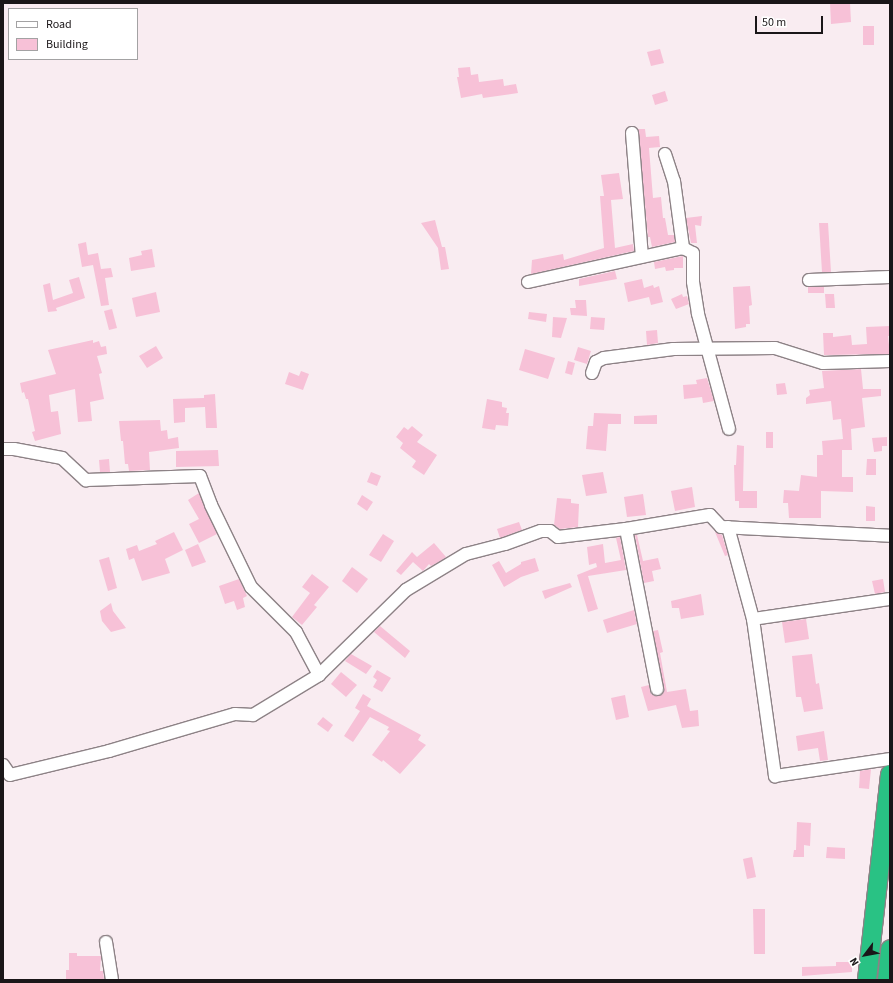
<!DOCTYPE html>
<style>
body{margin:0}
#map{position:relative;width:893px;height:983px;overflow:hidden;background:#f9ecf1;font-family:"Source Sans 3",sans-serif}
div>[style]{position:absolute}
.building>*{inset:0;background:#f7c1d7}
.roads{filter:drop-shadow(1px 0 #8d8286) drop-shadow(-1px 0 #8d8286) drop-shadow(0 1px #8d8286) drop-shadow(0 -1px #8d8286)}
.minor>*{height:12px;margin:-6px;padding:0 6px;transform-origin:6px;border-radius:6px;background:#fff}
.highway>*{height:18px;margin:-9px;padding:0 9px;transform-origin:9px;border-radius:9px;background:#29c284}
span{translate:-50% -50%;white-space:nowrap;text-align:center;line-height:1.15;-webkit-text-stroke:3px #fff;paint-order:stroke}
.frame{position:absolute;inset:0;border:4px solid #1a1618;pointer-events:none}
.legend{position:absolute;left:8px;top:8px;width:130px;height:52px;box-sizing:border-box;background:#fff;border:1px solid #a3a2a3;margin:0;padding:5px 7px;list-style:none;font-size:12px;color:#1a1618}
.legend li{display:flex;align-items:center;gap:8px;height:20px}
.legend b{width:20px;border:1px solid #a3a2a3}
.north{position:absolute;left:845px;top:935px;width:40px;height:40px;-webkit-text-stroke:3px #fff;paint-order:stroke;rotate:238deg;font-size:11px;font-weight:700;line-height:16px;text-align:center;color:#1a1618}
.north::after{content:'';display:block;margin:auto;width:14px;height:18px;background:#1a1618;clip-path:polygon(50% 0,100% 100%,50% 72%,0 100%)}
.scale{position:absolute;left:755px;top:16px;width:68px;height:18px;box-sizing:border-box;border:2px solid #1a1618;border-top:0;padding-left:5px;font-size:12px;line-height:14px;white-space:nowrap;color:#1a1618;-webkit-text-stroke:3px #fff;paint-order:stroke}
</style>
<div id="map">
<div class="building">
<div style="clip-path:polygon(830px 3px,850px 3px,851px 22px,831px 24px)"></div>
<div style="clip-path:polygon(863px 26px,874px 26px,874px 45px,863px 45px)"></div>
<div style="clip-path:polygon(660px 49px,664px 63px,651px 66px,647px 52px)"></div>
<div style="clip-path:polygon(470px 67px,471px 75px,478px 74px,479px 82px,503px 79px,504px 86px,516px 84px,518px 93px,483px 98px,482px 94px,461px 98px,457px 77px,459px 77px,458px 68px)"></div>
<div style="clip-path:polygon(665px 91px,668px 101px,655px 105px,652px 95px)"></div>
<div style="clip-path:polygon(638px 129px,645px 129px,646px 137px,659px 136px,660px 147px,649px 148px,653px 198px,661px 197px,663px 218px,665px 218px,668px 235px,674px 235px,675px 242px,652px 247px,650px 237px,648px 237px)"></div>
<div style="clip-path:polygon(619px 173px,623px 199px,611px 200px,615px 248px,633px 244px,634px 251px,531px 274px,532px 260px,563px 254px,564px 260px,604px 248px,600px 196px,604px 196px,601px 175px)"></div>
<div style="clip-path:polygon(702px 216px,701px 226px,695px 225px,697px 243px,691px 243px,686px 218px)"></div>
<div style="clip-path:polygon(435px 220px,442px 247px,445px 247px,449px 269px,441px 270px,438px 248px,421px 223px)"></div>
<div style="clip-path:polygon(819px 223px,828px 223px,831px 272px,822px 272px)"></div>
<div style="clip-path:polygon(86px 242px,88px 255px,98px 253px,101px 269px,111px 268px,113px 277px,105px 278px,109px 305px,101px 306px,93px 265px,82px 267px,78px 244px)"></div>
<div style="clip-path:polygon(152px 249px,155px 267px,131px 271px,129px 258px,142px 255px,141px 251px)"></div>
<div style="clip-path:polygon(683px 256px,683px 268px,674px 268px,674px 270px,666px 271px,665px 267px,655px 269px,654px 262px)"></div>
<div style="clip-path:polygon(615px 271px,617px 279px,579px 286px,579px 279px)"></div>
<div style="clip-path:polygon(79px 277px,85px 298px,56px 308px,57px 311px,48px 312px,43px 285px,50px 283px,53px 300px,73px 293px,69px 280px)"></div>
<div style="clip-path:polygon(642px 279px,644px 288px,653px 285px,654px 288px,659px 286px,663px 302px,651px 305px,649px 297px,628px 302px,624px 283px)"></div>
<div style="clip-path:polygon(750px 286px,752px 305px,749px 306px,750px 324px,746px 324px,746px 327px,735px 329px,733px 287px)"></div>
<div style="clip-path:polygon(808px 287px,824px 287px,824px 293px,808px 293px)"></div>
<div style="clip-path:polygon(156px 292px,160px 312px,136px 317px,132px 298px)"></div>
<div style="clip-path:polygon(682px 294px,683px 297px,687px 296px,689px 304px,676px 309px,671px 299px)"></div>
<div style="clip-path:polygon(825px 294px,834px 294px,835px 308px,826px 308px)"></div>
<div style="clip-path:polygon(575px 300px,586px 300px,587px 316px,571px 315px,570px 308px,576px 308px)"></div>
<div style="clip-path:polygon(112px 309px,117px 328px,109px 330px,104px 311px)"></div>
<div style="clip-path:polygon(529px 312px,547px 314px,546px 322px,528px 319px)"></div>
<div style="clip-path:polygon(553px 317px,567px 318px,561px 338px,552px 337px)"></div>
<div style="clip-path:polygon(591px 317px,605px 318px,604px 330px,590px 329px)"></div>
<div style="clip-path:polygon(890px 326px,890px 336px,888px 336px,890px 354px,824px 355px,823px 333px,833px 333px,833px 337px,851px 335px,852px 345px,867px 344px,866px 327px)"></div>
<div style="clip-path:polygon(657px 330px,658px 343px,647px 345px,646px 331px)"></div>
<div style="clip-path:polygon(93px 340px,93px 343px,99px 341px,101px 347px,106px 346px,107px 354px,97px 356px,102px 373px,99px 374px,104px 399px,90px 402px,92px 421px,78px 422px,75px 389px,49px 395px,51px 412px,58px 411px,61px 434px,35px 441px,32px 432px,35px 431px,28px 399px,26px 399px,24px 392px,22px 393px,20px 383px,56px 374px,48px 350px)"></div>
<div style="clip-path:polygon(156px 346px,163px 358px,147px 368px,139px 356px)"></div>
<div style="clip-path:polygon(578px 347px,591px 351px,587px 364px,574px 360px)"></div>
<div style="clip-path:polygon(525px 349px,555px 358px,548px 379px,519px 370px)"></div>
<div style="clip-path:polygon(568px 361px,575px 363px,572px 375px,565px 373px)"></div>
<div style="clip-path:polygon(861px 369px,863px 389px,881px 389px,881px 396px,862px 398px,865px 427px,851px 429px,852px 450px,842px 450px,842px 477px,853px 477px,853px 492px,821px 491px,821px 518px,789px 518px,788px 503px,783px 503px,784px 490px,799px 491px,801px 475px,817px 477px,817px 455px,823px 455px,822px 441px,843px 439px,841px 419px,833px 420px,831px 401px,806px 404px,806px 398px,810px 395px,809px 390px,824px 388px,822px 371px)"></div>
<div style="clip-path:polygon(301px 371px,309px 374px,303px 390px,285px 384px,289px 372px,299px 376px)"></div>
<div style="clip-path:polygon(707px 378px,714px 401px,703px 403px,702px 397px,684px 399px,683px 385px,697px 384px,696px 380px)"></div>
<div style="clip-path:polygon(785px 383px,787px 394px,777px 395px,776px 384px)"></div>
<div style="clip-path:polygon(215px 394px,217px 428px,206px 428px,205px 407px,185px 408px,185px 422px,174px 423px,173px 399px,204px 398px,204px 395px)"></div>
<div style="clip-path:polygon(487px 399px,502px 402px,502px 407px,507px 408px,506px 413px,509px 413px,508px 426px,496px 425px,495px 430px,482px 428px)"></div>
<div style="clip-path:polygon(594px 413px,621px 414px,621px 424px,608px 424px,606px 451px,586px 449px,588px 426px,593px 426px)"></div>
<div style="clip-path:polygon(657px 415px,657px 424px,634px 424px,634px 416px)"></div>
<div style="clip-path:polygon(160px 420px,161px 431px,167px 430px,168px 439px,178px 437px,179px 448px,149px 452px,150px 470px,129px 471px,128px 464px,125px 464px,123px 441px,121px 441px,119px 421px)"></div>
<div style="clip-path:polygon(412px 426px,423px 435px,417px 442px,437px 455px,424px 475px,412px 467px,416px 461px,400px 448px,403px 443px,396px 437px,404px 427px,408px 430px)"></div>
<div style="clip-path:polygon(766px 432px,773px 432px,773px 448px,766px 448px)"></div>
<div style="clip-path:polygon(887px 437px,887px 446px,882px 446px,882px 451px,874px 452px,872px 438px)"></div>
<div style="clip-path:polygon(737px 445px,744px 446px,743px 491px,757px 491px,757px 508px,739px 508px,739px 501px,735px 501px,734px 465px,736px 465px)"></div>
<div style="clip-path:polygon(218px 450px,219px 466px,176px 467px,176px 451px)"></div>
<div style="clip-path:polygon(109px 459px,110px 472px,100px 472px,99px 460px)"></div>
<div style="clip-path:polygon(867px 459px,876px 459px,876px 475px,866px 475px)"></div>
<div style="clip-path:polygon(371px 472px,381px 476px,377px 486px,367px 482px)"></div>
<div style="clip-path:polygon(603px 472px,607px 493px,586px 496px,582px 475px)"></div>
<div style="clip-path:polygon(692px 487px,695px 507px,675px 511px,671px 491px)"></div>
<div style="clip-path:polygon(199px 493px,217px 534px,199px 543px,189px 524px,199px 519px,188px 500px)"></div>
<div style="clip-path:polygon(643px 494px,646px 515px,627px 517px,624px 497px)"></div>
<div style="clip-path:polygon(362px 495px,373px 502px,367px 511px,357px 504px)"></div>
<div style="clip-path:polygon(557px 498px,571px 499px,571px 503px,579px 504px,578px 527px,560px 529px,554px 525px)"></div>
<div style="clip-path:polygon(866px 506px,875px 507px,875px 521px,866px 521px)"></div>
<div style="clip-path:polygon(519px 522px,522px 530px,500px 538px,497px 529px)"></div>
<div style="clip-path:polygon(174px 532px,183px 550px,165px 559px,170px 573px,142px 581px,134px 558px,129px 560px,126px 549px,137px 545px,139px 551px,157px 544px,155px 541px)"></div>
<div style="clip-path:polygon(715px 532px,722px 535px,728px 555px,725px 556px)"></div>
<div style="clip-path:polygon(383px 534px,394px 541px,381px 562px,369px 555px)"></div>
<div style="clip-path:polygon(635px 535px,637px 535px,643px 561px,658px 558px,661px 569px,652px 571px,654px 581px,644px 583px)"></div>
<div style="clip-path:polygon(620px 537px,626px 570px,588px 576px,598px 609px,588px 612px,577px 575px,597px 567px,596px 563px,589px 565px,587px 547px,603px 544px,605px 563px,621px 560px,616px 538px)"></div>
<div style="clip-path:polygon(434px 543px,446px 557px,442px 560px,431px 566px,429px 564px,423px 571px,413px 562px,401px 575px,396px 571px,412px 552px,417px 557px)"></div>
<div style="clip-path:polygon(198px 544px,206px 562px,192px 567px,185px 550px)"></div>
<div style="clip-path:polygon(109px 557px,117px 588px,108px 591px,99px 560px)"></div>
<div style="clip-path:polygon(535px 558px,539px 571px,521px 577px,504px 587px,492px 565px,499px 561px,506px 573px,521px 564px,521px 562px)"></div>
<div style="clip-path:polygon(352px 567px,368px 579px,357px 593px,342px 581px)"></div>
<div style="clip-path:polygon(312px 574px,329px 587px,314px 605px,317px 607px,302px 625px,292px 617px,310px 593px,302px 587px)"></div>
<div style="clip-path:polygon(239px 579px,247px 596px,243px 598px,245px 607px,237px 610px,234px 601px,225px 604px,219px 586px)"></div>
<div style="clip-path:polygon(883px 579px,885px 592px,875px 594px,872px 581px)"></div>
<div style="clip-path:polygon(570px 583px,572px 587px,545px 599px,542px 591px)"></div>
<div style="clip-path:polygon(701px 594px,704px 615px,681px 619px,679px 608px,672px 608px,671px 601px)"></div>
<div style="clip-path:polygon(111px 603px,113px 611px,126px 628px,111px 632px,102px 621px,100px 611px)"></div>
<div style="clip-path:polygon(634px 610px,637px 624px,607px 633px,603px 620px)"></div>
<div style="clip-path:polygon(806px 619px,809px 639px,785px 643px,782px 622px)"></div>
<div style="clip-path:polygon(380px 626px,410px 651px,405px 658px,374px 632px)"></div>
<div style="clip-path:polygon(658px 630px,663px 652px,660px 653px,667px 692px,686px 689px,690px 711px,698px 710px,699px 726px,682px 728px,676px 705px,648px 711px,641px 687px,649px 685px,651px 694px,655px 696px,662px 695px,664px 691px,653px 631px)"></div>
<div style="clip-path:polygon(351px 654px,372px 666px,366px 674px,345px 661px)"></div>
<div style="clip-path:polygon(812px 654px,816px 684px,819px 683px,823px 709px,804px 712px,801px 697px,796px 697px,792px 656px)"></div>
<div style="clip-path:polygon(377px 670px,391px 678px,382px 692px,373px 687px,377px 680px,373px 677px)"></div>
<div style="clip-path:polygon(341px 672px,357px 685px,346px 697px,331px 684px)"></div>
<div style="clip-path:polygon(363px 694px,371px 699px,367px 706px,421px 735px,418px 740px,426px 745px,400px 774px,383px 760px,382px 762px,372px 755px,390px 731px,387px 730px,389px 727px,370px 717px,353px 742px,344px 736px,360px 711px,355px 708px)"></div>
<div style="clip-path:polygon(625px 695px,629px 717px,616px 720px,611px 698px)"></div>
<div style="clip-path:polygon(323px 717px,333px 725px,328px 732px,317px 724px)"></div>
<div style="clip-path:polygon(824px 731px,828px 760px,820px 761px,818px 748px,798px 751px,796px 736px)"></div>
<div style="clip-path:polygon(871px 769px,869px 789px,859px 788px,860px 771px)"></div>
<div style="clip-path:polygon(797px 822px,811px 823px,810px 846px,804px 845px,804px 857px,793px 857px,794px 850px,796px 850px)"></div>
<div style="clip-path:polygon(827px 847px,845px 848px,845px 859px,826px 858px)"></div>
<div style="clip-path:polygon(752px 857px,756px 877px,747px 879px,743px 859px)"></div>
<div style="clip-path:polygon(753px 909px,765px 909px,765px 954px,754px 954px)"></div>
<div style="clip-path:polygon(69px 953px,77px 953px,77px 956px,101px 956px,100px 971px,103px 971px,104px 980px,66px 980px,66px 970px,69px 970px)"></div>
<div style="clip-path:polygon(836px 962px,852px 962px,852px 972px,802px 976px,802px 967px,836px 966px)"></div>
</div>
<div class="roads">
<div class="minor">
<div style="left:632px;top:133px;width:124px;rotate:85.4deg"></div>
<div style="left:665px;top:154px;width:28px;rotate:72deg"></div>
<div style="left:674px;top:181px;width:68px;rotate:82.3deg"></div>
<div style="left:683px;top:248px;width:11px;rotate:27deg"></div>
<div style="left:693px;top:253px;width:29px;rotate:90deg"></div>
<div style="left:693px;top:282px;width:32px;rotate:81deg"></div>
<div style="left:698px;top:314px;width:119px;rotate:74.9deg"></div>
<div style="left:809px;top:280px;width:81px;rotate:-2.1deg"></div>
<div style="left:528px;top:282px;width:159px;rotate:-12.4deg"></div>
<div style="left:592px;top:373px;width:12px;rotate:-70deg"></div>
<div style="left:596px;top:362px;width:9px;rotate:-27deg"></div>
<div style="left:604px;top:358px;width:70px;rotate:-7.4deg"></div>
<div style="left:673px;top:349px;width:102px;rotate:-0.6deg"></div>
<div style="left:775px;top:348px;width:50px;rotate:17.4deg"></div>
<div style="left:823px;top:363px;width:67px;rotate:-1.7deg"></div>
<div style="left:3px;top:449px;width:11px"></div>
<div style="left:14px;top:449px;width:49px;rotate:10.6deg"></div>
<div style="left:62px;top:458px;width:33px;rotate:43deg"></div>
<div style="left:86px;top:480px;width:114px;rotate:-2deg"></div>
<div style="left:200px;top:476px;width:31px;rotate:69deg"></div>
<div style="left:211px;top:505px;width:91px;rotate:64deg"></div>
<div style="left:251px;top:587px;width:64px;rotate:45deg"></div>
<div style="left:296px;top:632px;width:49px;rotate:61.9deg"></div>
<div style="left:319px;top:675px;width:122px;rotate:-44.3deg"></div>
<div style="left:406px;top:590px;width:70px;rotate:-31deg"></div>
<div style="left:466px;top:554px;width:40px;rotate:-14.4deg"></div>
<div style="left:505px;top:544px;width:38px;rotate:-20deg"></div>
<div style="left:541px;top:531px;width:9px"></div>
<div style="left:550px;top:531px;width:10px;rotate:37deg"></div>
<div style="left:558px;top:537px;width:68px;rotate:-6.7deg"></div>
<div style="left:626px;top:529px;width:85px;rotate:-9.5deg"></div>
<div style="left:710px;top:515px;width:16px;rotate:47deg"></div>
<div style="left:721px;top:527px;width:169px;rotate:3deg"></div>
<div style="left:728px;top:527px;width:95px;rotate:74.8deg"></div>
<div style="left:753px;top:619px;width:159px;rotate:82deg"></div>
<div style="left:775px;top:776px;width:116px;rotate:-8.4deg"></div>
<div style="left:626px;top:529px;width:163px;rotate:79deg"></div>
<div style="left:753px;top:619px;width:138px;rotate:-8.3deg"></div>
<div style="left:3px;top:765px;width:12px;rotate:55deg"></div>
<div style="left:10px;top:775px;width:102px;rotate:-13.6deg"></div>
<div style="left:109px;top:751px;width:131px;rotate:-16.4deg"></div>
<div style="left:235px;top:714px;width:18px;rotate:3deg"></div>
<div style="left:253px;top:715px;width:77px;rotate:-31.2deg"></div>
<div style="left:106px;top:942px;width:38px;rotate:81deg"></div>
</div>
<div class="highway">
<div style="left:867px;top:980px;width:207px;rotate:-83.6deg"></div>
<div style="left:887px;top:980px;width:31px;rotate:-84deg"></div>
</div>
</div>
<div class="frame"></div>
<ul class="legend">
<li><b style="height:5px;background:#fff"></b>Road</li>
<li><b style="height:11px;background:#f7c1d7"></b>Building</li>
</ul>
<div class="north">N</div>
<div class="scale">50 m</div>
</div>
